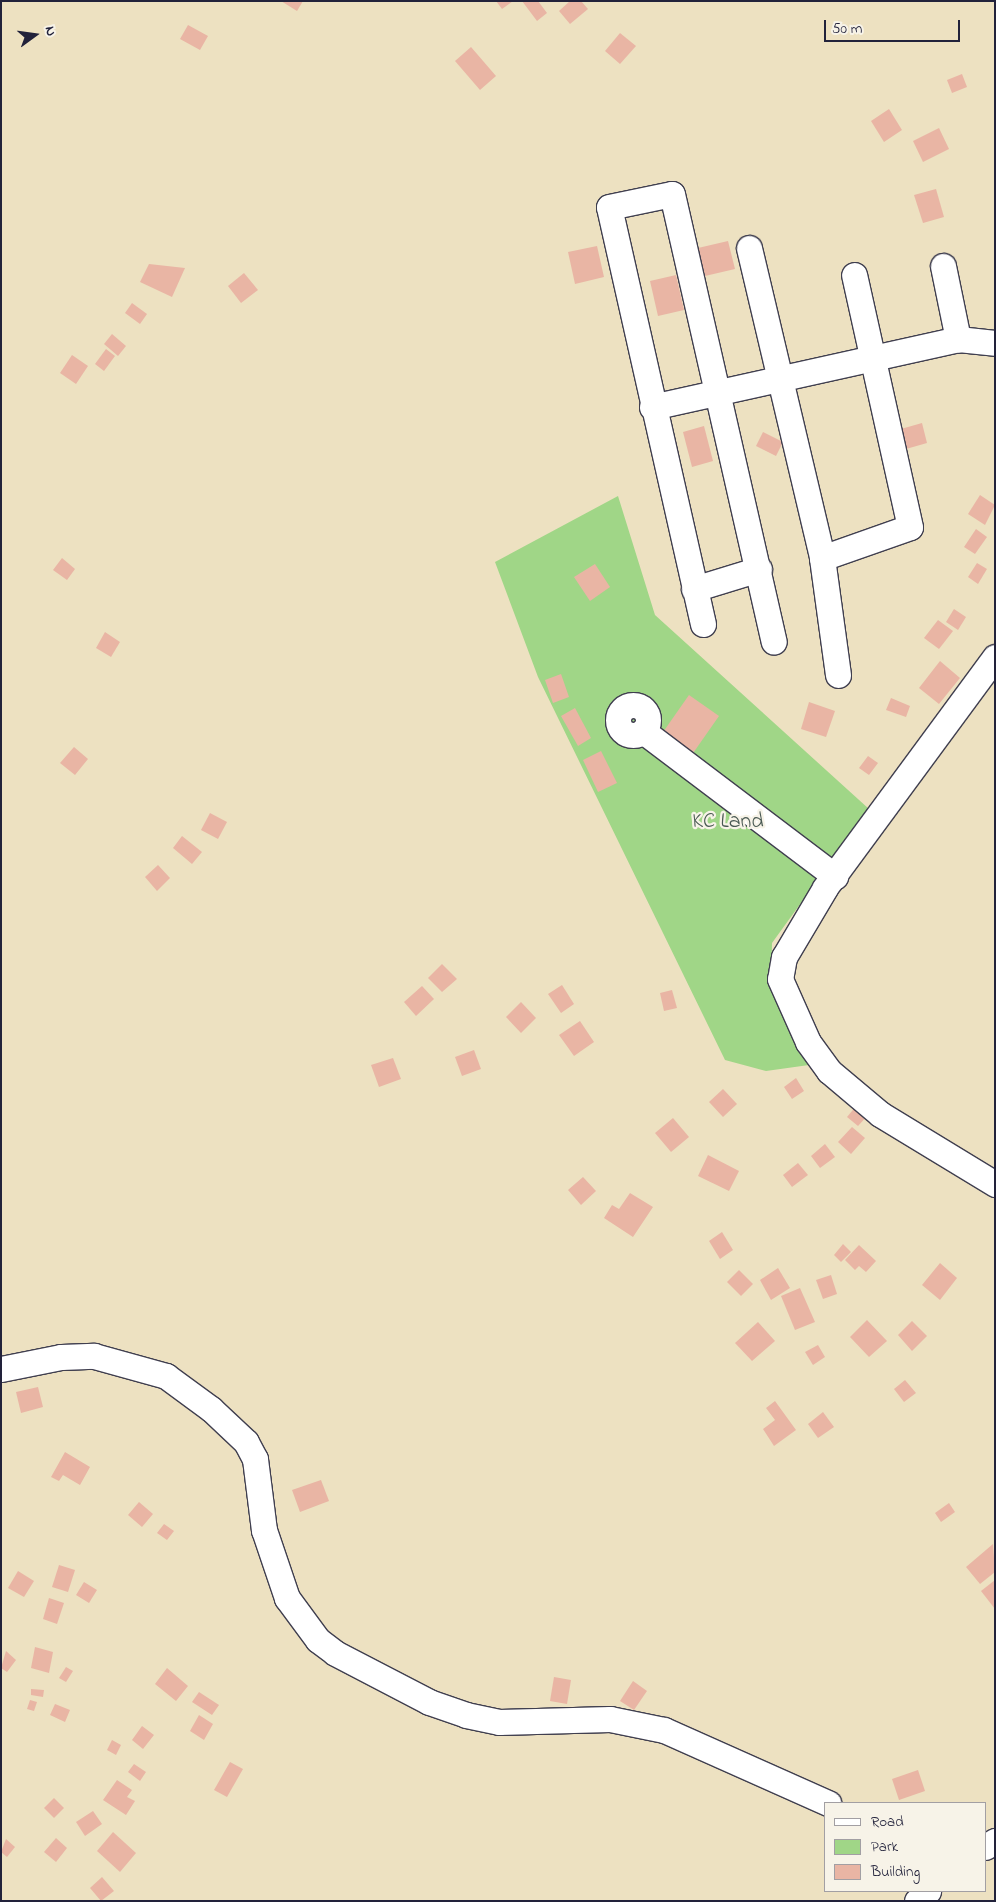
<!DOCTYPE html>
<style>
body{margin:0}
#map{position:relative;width:996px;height:1902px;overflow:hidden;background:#ede1c1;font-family:"Indie Flower",sans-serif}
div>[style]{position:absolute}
.green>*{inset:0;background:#a0d687}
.building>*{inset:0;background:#e9b5a4}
.roads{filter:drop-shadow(1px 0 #403f4f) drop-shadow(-1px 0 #403f4f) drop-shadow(0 1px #403f4f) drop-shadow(0 -1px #403f4f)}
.minor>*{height:25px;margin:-12.5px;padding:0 12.5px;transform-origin:12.5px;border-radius:12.5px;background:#fff}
.minor>.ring{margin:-12.5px;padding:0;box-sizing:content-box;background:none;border:25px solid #fff;border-radius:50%}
span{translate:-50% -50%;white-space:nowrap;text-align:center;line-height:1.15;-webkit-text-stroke:4.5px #f7f3e8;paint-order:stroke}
.park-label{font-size:22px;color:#485852}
.frame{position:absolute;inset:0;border:2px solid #22223b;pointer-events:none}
.legend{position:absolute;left:824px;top:1802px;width:162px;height:90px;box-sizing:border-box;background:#f7f3e8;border:1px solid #a29fa3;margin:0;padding:6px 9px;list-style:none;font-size:15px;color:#22223b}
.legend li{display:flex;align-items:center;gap:10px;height:25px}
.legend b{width:25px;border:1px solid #a29fa3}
.north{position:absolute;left:10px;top:10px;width:50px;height:50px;-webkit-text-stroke:4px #f7f3e8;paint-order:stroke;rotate:76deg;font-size:14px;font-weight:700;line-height:20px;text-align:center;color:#22223b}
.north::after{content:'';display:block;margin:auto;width:18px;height:22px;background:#22223b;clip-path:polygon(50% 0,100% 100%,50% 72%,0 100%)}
.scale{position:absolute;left:824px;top:20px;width:136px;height:22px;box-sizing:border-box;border:2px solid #22223b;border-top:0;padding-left:6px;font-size:15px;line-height:18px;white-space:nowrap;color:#22223b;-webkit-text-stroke:4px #f7f3e8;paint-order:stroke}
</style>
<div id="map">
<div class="green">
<div style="clip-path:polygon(618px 496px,655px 615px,869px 809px,772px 943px,771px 990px,809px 1065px,766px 1071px,725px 1060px,538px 677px,495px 562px)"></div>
</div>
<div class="building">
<div style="clip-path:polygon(281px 1px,303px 1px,297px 11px)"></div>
<div style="clip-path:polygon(496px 1px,513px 1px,502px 9px)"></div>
<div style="clip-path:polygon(522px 1px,538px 1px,547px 13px,537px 21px)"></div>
<div style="clip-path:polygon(570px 1px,581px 1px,588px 9px,570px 24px,559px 11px)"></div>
<div style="clip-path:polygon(188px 25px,208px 36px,200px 50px,180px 39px)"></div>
<div style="clip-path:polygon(620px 33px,636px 46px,620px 64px,605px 51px)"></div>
<div style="clip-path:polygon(471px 47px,496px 76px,480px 90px,455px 61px)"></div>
<div style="clip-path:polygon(962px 74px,967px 87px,952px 93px,947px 80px)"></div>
<div style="clip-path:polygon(889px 109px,902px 130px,884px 142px,871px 121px)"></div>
<div style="clip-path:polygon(939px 128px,949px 149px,923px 162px,913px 141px)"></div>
<div style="clip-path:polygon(936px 189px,944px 217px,923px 223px,914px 195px)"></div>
<div style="clip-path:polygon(728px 241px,735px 269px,705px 276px,698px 248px)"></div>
<div style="clip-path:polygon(597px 246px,604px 277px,575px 284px,568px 252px)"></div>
<div style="clip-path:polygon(149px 264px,185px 268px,172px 297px,140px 282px)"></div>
<div style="clip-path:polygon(244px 273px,258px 290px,241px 303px,228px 286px)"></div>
<div style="clip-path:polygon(676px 275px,684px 310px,658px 316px,650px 281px)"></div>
<div style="clip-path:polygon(132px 303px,147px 314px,140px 324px,125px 313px)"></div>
<div style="clip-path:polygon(112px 334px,126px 346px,118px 356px,104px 344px)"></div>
<div style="clip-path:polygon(106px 349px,115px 356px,104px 371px,95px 364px)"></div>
<div style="clip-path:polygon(72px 355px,88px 366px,76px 384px,60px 373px)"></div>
<div style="clip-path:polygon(922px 423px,927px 443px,906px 449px,901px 429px)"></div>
<div style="clip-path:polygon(704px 426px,713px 461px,692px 467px,683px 432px)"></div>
<div style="clip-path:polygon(763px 432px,783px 442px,776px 456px,756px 446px)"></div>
<div style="clip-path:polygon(980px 495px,995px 505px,985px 525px,968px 514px)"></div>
<div style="clip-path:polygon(976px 529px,987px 537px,975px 554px,964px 547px)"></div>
<div style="clip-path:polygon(62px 558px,75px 569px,67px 580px,53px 570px)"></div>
<div style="clip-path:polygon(977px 563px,987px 569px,978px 584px,968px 577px)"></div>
<div style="clip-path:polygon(595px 564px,610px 587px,590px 601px,574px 577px)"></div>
<div style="clip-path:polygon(954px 609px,966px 617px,958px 630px,946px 622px)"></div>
<div style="clip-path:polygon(938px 620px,953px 631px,939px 649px,924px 638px)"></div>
<div style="clip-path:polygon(105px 632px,120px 642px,111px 657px,96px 648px)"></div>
<div style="clip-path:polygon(940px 661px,960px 678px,939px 704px,919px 688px)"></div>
<div style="clip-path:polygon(561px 674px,569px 697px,553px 703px,545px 680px)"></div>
<div style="clip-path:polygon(689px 695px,719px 716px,691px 756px,661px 735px)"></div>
<div style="clip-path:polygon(891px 698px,910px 706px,906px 717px,886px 710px)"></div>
<div style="clip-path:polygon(809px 702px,835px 711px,826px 737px,801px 729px)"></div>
<div style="clip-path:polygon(575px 708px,591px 738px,578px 746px,561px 716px)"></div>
<div style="clip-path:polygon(74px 747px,88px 759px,75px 775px,60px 763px)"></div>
<div style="clip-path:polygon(601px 751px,617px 783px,598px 792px,583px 760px)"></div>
<div style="clip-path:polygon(868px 756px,878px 763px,869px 775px,859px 768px)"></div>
<div style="clip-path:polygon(210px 813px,227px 822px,218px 839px,201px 830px)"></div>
<div style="clip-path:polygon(182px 836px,202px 852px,192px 864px,173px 848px)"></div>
<div style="clip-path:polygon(158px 865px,170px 878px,157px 891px,145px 877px)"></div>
<div style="clip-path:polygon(442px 964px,457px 979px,442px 992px,428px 978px)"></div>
<div style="clip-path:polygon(562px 985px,574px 1004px,561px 1013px,548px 994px)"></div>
<div style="clip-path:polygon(422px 986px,434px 999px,416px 1016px,404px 1002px)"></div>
<div style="clip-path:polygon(672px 990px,677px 1008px,664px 1011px,660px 993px)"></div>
<div style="clip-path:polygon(521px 1002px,536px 1018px,521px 1033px,506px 1017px)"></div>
<div style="clip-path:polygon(580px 1021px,594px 1042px,574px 1056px,559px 1035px)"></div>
<div style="clip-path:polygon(474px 1050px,481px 1069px,462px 1076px,455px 1057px)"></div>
<div style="clip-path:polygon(393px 1058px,401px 1079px,379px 1087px,371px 1065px)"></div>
<div style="clip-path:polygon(796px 1078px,804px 1091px,792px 1099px,784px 1087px)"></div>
<div style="clip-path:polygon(723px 1089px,737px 1104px,723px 1117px,709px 1102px)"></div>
<div style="clip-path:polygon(857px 1105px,868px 1115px,858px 1126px,847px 1117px)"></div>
<div style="clip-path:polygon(673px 1118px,689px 1137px,671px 1152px,655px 1133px)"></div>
<div style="clip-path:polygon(852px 1127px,865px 1138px,851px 1154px,838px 1142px)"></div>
<div style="clip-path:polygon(825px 1144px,835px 1157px,820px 1168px,811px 1156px)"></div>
<div style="clip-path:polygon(708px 1155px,739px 1171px,729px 1191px,698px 1176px)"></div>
<div style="clip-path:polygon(798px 1163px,808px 1175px,792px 1187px,783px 1175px)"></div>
<div style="clip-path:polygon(583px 1177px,596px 1191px,581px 1205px,568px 1190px)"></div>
<div style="clip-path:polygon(630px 1193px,653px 1207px,633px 1237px,604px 1218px,612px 1205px,619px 1209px)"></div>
<div style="clip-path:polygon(722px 1232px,733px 1250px,720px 1259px,709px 1241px)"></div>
<div style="clip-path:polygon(843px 1244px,851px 1252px,841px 1262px,834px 1255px)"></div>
<div style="clip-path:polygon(859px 1245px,876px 1261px,866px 1272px,859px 1266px,855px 1270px,845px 1260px)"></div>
<div style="clip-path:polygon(940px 1263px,957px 1278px,940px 1300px,922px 1285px)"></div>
<div style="clip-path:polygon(778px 1268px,790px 1288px,771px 1300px,760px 1280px)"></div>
<div style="clip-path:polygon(739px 1270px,753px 1284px,741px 1296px,727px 1282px)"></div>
<div style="clip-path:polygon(831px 1275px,837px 1294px,823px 1299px,816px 1280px)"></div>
<div style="clip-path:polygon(800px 1288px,815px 1322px,795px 1330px,781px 1296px)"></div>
<div style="clip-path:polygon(867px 1320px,887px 1341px,869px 1357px,850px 1337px)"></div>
<div style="clip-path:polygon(912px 1321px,927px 1336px,912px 1351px,898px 1335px)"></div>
<div style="clip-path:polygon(758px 1322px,775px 1341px,752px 1361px,735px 1343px)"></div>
<div style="clip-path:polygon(818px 1345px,825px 1357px,813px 1365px,805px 1352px)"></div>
<div style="clip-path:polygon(905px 1380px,916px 1393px,904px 1402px,894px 1389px)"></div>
<div style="clip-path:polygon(38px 1387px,43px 1407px,21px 1413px,16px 1392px)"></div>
<div style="clip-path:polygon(775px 1401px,796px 1430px,774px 1446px,763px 1429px,775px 1420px,766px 1408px)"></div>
<div style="clip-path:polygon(823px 1412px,834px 1427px,818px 1438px,808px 1424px)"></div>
<div style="clip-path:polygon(65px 1452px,90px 1467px,80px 1485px,63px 1475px,59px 1481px,51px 1477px)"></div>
<div style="clip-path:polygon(321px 1480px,329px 1501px,300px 1512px,292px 1490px)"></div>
<div style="clip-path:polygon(139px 1502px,153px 1514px,142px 1527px,128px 1515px)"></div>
<div style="clip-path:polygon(949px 1503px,955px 1512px,941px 1522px,935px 1513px)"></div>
<div style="clip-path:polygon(164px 1524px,174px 1531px,167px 1540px,157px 1533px)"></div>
<div style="clip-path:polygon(993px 1544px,995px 1572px,980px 1584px,966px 1567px)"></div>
<div style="clip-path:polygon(59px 1565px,75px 1570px,68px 1592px,52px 1587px)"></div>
<div style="clip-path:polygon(18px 1571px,34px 1581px,24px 1597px,8px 1588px)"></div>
<div style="clip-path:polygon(995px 1580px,995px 1609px,981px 1591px)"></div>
<div style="clip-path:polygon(84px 1582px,97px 1590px,89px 1603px,76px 1595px)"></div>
<div style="clip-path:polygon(49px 1598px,64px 1603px,57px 1624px,43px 1619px)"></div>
<div style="clip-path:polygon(35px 1647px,53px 1652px,49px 1673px,31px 1668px)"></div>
<div style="clip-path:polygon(6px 1651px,16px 1660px,7px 1672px,1px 1668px)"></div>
<div style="clip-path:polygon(66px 1667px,73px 1671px,66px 1682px,59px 1678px)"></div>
<div style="clip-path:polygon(167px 1668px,188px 1686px,176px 1701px,155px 1684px)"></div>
<div style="clip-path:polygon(554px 1677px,571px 1680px,567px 1704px,550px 1701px)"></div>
<div style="clip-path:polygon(633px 1681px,647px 1691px,634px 1710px,620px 1701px)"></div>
<div style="clip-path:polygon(31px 1689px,44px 1690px,43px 1697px,31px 1695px)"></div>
<div style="clip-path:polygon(199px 1692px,219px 1705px,212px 1715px,192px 1702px)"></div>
<div style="clip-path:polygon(30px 1700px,37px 1702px,34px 1711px,27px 1709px)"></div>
<div style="clip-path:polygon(55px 1704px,70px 1710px,65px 1722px,50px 1715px)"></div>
<div style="clip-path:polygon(199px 1715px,213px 1724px,204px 1740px,190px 1731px)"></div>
<div style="clip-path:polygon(142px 1726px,154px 1735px,143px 1749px,132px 1740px)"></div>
<div style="clip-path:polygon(112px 1740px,121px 1745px,116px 1755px,107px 1750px)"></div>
<div style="clip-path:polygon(230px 1762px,243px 1769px,227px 1797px,214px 1790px)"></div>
<div style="clip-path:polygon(134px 1764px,146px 1772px,140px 1781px,128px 1772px)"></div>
<div style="clip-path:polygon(918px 1770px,925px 1791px,899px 1800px,892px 1779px)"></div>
<div style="clip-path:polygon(117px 1780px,132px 1790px,127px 1797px,135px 1801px,126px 1815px,103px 1800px)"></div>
<div style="clip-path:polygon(54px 1798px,64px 1808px,54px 1818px,44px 1808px)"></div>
<div style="clip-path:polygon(93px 1811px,102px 1824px,85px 1836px,76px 1822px)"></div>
<div style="clip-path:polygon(113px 1832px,136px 1853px,120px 1872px,97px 1851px)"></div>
<div style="clip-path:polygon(56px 1838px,67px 1848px,56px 1862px,44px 1852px)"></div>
<div style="clip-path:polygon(6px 1839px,15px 1847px,7px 1857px,1px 1852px)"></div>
<div style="clip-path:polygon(102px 1877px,114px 1891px,101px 1901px,90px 1888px)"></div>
</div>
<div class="roads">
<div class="minor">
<div style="left:749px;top:248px;width:318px;rotate:76.7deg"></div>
<div style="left:822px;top:558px;width:93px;rotate:-19.4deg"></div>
<div style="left:910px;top:527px;width:258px;rotate:-102.5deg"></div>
<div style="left:943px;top:266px;width:75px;rotate:78.4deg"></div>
<div style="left:652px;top:407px;width:313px;rotate:-12.5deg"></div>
<div style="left:958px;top:339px;width:37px;rotate:6deg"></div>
<div style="left:822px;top:558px;width:118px;rotate:82.2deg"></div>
<div style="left:694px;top:589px;width:68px;rotate:-17.1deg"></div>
<div style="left:703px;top:624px;width:427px;rotate:-102.7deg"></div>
<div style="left:609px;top:207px;width:64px;rotate:-11.7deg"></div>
<div style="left:672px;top:194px;width:459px;rotate:77.2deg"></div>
<div style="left:995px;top:657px;width:287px;rotate:126.4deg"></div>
<div style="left:825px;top:888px;width:80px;rotate:120.7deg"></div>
<div style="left:784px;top:957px;width:22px;rotate:100deg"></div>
<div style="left:780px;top:979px;width:69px;rotate:66deg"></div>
<div style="left:808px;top:1042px;width:36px;rotate:54deg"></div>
<div style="left:829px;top:1071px;width:67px;rotate:40.1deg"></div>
<div style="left:880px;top:1114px;width:135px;rotate:31.3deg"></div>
<div class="ring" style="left:618px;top:705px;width:5px;height:5px"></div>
<div style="left:643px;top:731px;width:241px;rotate:37.1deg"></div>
<div style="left:1px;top:1369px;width:61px;rotate:-11.3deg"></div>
<div style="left:61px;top:1357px;width:33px;rotate:-2deg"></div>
<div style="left:94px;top:1356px;width:75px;rotate:15.5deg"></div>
<div style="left:166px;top:1376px;width:56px;rotate:36.3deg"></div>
<div style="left:211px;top:1409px;width:48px;rotate:43.3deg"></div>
<div style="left:246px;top:1442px;width:19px;rotate:62deg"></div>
<div style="left:255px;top:1459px;width:72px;rotate:82.8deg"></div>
<div style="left:264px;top:1530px;width:72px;rotate:71.3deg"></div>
<div style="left:287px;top:1598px;width:52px;rotate:53.6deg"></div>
<div style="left:318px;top:1640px;width:21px;rotate:37deg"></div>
<div style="left:335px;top:1653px;width:106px;rotate:27.5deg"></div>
<div style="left:429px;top:1702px;width:39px;rotate:19deg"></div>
<div style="left:466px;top:1715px;width:34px;rotate:12deg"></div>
<div style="left:499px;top:1722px;width:111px;rotate:-1.5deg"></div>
<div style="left:610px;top:1719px;width:55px;rotate:11.5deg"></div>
<div style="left:664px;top:1730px;width:180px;rotate:24deg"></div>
<div style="left:985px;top:1847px;width:12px;rotate:-31deg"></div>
<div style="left:917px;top:1901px;width:15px;rotate:-42deg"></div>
</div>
</div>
<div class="park-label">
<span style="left:728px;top:823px">KC Land</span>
</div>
<div class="frame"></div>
<ul class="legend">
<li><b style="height:6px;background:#fff"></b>Road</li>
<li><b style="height:14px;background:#a0d687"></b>Park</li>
<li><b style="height:14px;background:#e9b5a4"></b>Building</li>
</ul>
<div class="north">N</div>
<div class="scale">50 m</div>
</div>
